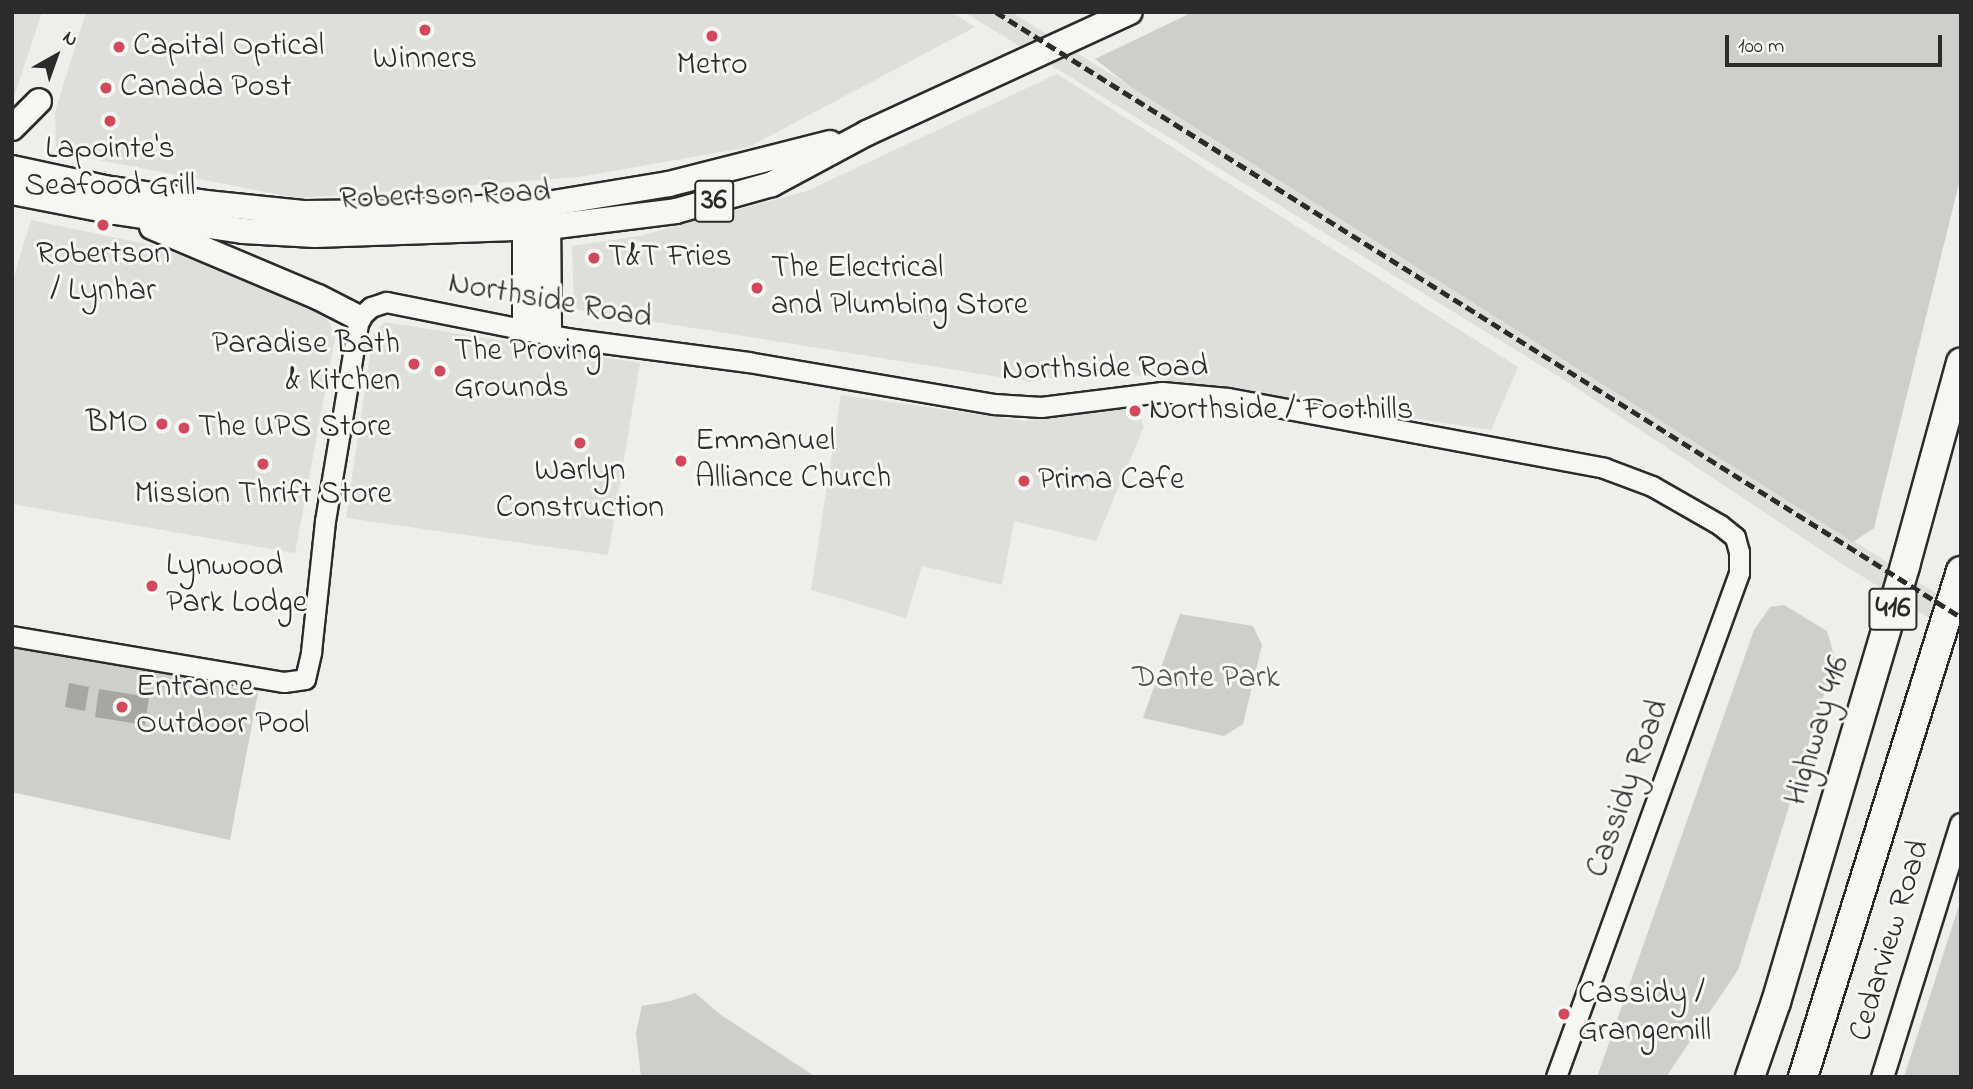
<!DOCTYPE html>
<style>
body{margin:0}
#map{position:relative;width:1973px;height:1089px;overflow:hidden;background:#eeeeea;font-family:"Indie Flower",sans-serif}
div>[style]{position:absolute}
.built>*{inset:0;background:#dededb}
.green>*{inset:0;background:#cececa}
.water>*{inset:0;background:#a6a6a3}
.roads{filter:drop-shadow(2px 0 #2b2b2b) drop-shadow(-2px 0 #2b2b2b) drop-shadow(0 2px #2b2b2b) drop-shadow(0 -2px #2b2b2b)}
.tertiary>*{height:19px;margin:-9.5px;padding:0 9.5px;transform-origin:9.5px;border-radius:9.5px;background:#f6f6f2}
.secondary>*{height:21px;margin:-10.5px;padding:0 10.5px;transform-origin:10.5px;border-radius:10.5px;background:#f6f6f2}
.primary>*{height:24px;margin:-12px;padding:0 12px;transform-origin:12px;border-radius:12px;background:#f6f6f2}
.motorway>*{height:28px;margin:-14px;padding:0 14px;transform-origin:14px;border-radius:14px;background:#f6f6f2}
.rail>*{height:4.5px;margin-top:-2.25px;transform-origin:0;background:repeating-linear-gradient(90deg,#2b2b2b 0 10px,transparent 0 15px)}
.dots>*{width:19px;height:19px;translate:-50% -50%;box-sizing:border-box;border:4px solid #f6f6f2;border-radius:50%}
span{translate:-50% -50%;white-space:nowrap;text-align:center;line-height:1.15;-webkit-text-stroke:6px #f6f6f2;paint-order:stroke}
.shield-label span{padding:2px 5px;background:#f6f6f2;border:2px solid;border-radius:5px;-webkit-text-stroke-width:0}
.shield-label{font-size:30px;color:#2b2b2b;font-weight:700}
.poi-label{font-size:32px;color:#2b2b2b}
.left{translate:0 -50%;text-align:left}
.right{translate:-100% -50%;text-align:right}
.street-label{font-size:32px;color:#2b2b2b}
.park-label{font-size:32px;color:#545453}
.frame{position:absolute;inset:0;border:14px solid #2b2b2b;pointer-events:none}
.north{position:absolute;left:21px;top:21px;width:70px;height:70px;-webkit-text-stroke:5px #f6f6f2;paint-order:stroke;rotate:40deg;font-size:19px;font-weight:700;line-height:28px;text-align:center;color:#2b2b2b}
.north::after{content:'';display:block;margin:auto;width:24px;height:32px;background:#2b2b2b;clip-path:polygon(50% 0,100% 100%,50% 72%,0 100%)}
.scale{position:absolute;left:1725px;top:35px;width:217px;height:32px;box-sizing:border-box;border:4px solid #2b2b2b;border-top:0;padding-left:9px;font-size:21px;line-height:24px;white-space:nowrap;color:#2b2b2b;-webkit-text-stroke:5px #f6f6f2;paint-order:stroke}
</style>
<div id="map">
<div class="built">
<div style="clip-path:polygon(12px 12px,42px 12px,12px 103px)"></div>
<div style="clip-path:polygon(86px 12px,951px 12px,975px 27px,749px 147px,579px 177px,298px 198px,56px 152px,55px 112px)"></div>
<div style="clip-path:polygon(964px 12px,1011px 12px,1481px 305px,1961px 609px,1961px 638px,1844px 565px,1563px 379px)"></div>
<div style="clip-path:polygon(1057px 74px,1518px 367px,1491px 430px,1093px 369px,1031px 382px,574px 309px,572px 246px,639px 236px,807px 191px)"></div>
<div style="clip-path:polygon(31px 220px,160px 247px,321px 311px,336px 333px,295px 553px,12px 504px,12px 283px)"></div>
<div style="clip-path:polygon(385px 322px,640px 363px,608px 555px,346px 518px,373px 334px)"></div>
<div style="clip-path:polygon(841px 395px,1025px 421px,1123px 406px,1137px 410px,1144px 427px,1096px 541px,1014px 521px,1002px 585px,922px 566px,906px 618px,811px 590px)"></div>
</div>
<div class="green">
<div style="clip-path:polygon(1193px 12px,1961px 12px,1961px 175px,1874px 528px,1853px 542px,1131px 87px,1095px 59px)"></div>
<div style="clip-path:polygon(1784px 605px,1827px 631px,1835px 659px,1738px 970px,1666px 1077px,1597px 1077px,1754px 630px,1770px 607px)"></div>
<div style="clip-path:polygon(1180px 614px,1253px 626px,1262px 645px,1243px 724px,1224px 736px,1143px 718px)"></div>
<div style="clip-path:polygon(12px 630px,262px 672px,230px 840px,12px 792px)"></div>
<div style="clip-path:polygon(1961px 899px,1961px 1077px,1904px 1077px)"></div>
<div style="clip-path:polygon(695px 993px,721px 1015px,816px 1077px,641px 1077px,636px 1033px,642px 1006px,671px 1001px)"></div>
</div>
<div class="water">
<div style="clip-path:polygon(69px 683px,89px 687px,85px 711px,65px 707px)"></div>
<div style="clip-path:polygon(99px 689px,149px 697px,145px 725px,95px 717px)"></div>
</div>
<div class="roads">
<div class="tertiary">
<div style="left:12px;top:636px;width:276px;rotate:9.6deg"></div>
<div style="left:284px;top:682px;width:21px;rotate:-8deg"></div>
<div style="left:305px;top:679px;width:28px;rotate:-77deg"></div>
<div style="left:311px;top:652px;width:132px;rotate:-83.9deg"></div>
<div style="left:325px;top:521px;width:206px;rotate:-80.5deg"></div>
<div style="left:359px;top:318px;width:16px;rotate:-43deg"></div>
<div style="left:371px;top:307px;width:16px;rotate:-18deg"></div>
<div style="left:386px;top:302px;width:184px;rotate:11.3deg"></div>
<div style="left:566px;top:338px;width:184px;rotate:7.5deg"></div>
<div style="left:748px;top:362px;width:250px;rotate:9.7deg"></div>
<div style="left:994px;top:404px;width:47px;rotate:3.7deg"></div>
<div style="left:1041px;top:407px;width:122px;rotate:-7.1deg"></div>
<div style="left:1162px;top:392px;width:66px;rotate:5.2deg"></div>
<div style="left:1228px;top:398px;width:382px;rotate:10.5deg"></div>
<div style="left:1604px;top:468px;width:51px;rotate:20.6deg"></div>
<div style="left:1652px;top:486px;width:78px;rotate:29.8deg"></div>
<div style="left:1720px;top:525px;width:19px;rotate:39deg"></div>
<div style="left:1735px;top:537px;width:16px;rotate:75deg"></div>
<div style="left:1739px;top:552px;width:21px;rotate:90deg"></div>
<div style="left:1739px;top:573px;width:536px;rotate:109.96deg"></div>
</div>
<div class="secondary">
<div style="left:1882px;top:1077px;width:265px;rotate:-72.7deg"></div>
</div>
<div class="primary">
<div style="left:12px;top:128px;width:38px;rotate:-45deg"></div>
<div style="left:12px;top:168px;width:95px;rotate:12.1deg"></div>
<div style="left:105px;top:188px;width:102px;rotate:8.4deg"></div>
<div style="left:206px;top:203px;width:100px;rotate:5.8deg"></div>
<div style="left:305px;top:213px;width:108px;rotate:-0.5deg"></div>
<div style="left:413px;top:212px;width:134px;rotate:-3.4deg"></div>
<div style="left:547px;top:204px;width:124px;rotate:-9.3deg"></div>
<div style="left:669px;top:184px;width:166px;rotate:-14.3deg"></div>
<div style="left:12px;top:192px;width:105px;rotate:11deg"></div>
<div style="left:115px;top:212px;width:129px;rotate:8.4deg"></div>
<div style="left:243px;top:231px;width:72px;rotate:3.2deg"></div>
<div style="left:315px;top:235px;width:233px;rotate:-2deg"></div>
<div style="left:548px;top:227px;width:129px;rotate:-7.1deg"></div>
<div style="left:676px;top:211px;width:100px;rotate:-15.7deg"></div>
<div style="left:772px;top:184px;width:108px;rotate:-28.2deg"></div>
<div style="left:867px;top:133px;width:289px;rotate:-24.7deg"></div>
<div style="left:548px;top:211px;width:122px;rotate:89.5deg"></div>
<div style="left:152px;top:227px;width:180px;rotate:22.9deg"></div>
<div style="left:318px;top:297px;width:46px;rotate:27.1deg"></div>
<div style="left:525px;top:330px;width:120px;rotate:-90deg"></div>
</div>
<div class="motorway">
<div style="left:1750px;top:1077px;width:79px;rotate:-70.9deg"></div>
<div style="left:1776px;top:1002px;width:455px;rotate:-73.5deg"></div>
<div style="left:1905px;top:566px;width:211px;rotate:-74.6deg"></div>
<div style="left:1803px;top:1077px;width:530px;rotate:-72.66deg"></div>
</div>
</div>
<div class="rail">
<div style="left:996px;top:12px;width:1139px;rotate:32.09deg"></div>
</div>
<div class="dots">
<div style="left:425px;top:30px;background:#d1495b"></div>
<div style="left:712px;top:36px;background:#d1495b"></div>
<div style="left:119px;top:47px;background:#d1495b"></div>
<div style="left:106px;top:88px;background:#d1495b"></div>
<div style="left:110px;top:121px;background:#d1495b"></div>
<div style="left:103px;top:225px;background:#d1495b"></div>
<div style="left:594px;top:258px;background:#d1495b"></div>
<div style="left:757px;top:288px;background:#d1495b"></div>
<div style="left:414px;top:364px;background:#d1495b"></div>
<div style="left:440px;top:371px;background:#d1495b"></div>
<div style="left:1135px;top:411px;background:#d1495b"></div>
<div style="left:162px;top:424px;background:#d1495b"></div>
<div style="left:184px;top:428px;background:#d1495b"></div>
<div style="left:580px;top:443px;background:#d1495b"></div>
<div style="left:681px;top:461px;background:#d1495b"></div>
<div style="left:263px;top:464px;background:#d1495b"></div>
<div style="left:1024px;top:481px;background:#d1495b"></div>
<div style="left:152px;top:586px;background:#d1495b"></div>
<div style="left:122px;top:707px;background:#d1495b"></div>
<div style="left:1564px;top:1014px;background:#d1495b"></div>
</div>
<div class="shield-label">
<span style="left:714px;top:201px">36</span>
<span style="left:1893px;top:609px">416</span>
</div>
<div class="poi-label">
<span class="left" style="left:133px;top:47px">Capital Optical</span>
<span style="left:425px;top:60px">Winners</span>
<span style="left:712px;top:66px">Metro</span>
<span class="left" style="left:120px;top:88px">Canada Post</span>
<span style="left:110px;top:169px">Lapointe's<br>Seafood Grill</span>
<span style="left:103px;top:274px">Robertson<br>/ Lynhar</span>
<span class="left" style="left:608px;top:258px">T&amp;T Fries</span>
<span class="left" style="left:771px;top:288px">The Electrical<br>and Plumbing Store</span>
<span class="right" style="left:400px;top:364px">Paradise Bath<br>&amp; Kitchen</span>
<span class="left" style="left:454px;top:371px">The Proving<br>Grounds</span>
<span class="left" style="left:1149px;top:411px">Northside / Foothills</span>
<span class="right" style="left:148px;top:424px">BMO</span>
<span class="left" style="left:198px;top:428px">The UPS Store</span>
<span class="left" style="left:695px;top:461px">Emmanuel<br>Alliance Church</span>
<span style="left:580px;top:491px">Warlyn<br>Construction</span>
<span class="left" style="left:1038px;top:481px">Prima Cafe</span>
<span style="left:263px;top:495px">Mission Thrift Store</span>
<span class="left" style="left:166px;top:586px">Lynwood<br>Park Lodge</span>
<span class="left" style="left:136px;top:707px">Entrance<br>Outdoor Pool</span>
<span class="left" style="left:1578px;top:1014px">Cassidy /<br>Grangemill</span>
</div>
<div class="street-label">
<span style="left:445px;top:197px;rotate:-2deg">Robertson Road</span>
<span style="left:550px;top:302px;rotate:10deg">Northside Road</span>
<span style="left:1105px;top:370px;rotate:-1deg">Northside Road</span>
<span style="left:1819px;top:731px;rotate:-73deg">Highway 416</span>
<span style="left:1629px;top:789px;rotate:-70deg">Cassidy Road</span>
<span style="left:1891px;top:941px;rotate:-73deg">Cedarview Road</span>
</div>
<div class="park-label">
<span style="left:1206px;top:679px">Dante Park</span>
</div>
<div class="frame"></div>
<div class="north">N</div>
<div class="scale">100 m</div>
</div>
